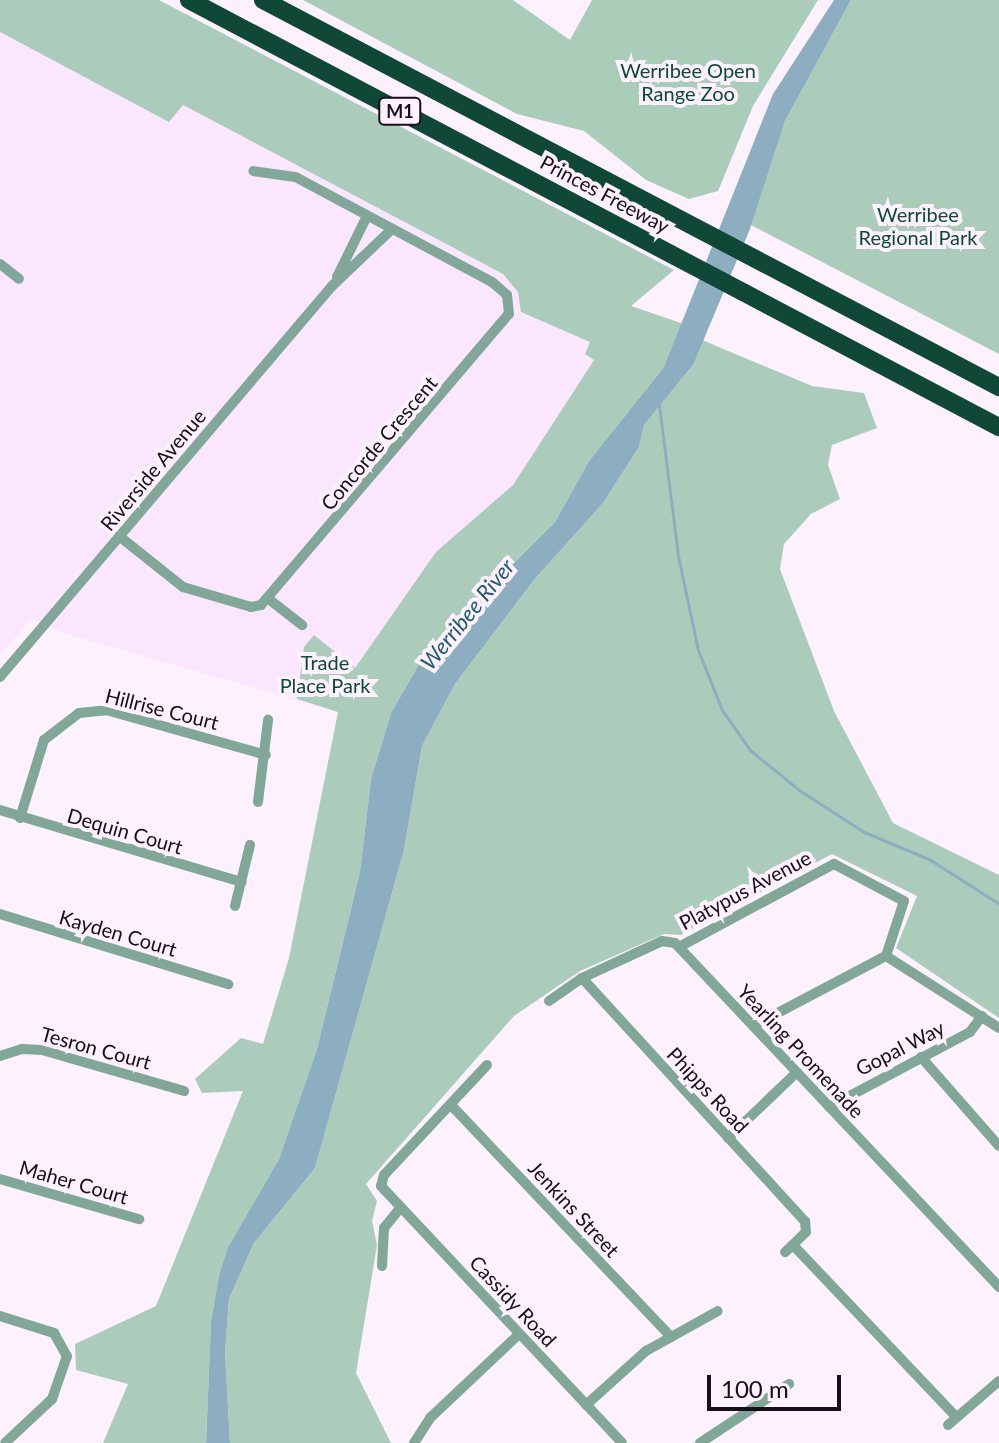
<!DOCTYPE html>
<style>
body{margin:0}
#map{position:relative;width:999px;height:1443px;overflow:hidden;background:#fcf1fd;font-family:Lato,sans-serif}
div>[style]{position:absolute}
.built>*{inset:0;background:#fbe7fd}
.green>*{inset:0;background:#abccba}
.forest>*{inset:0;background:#aacdba}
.water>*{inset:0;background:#8daec1}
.stream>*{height:3px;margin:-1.5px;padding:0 1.5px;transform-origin:1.5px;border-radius:1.5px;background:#8daec1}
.minor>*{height:10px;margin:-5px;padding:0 5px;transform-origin:5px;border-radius:5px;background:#80a798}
.motorway>*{height:18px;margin:-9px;padding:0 9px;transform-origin:9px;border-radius:9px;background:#104838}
span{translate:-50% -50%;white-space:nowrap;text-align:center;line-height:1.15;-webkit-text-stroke:8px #fcf1fd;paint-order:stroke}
.shield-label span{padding:2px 6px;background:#fcf1fd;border:2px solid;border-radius:6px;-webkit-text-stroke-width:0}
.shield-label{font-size:18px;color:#170e18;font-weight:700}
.park-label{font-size:20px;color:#0b4b32}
.street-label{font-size:20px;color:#170e18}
.water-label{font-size:22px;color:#215b78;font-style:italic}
.scale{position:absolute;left:707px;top:1375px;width:134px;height:36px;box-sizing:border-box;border:4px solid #170e18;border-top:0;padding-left:10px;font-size:24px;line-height:28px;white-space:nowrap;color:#170e18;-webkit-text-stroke:6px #fcf1fd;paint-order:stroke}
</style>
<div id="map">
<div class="built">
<div style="clip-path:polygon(0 32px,168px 121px,183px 105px,503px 274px,518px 292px,522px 312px,591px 342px,585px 354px,594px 360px,513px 485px,436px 552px,350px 675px,338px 712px,63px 633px,32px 618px,0 655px)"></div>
</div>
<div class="green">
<div style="clip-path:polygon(0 0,159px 0,674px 270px,631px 306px,684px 324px,664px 367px,589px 461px,555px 522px,426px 652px,391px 713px,371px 779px,360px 872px,317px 1049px,279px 1159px,228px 1247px,219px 1275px,211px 1321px,206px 1443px,103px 1443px,128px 1384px,76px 1370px,75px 1344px,156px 1306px,243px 1091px,202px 1093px,195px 1079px,241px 1038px,263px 1044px,289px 958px,338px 712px,297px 699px,304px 647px,314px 635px,355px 668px,436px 552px,513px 485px,594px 360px,585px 354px,590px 342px,521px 312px,518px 292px,503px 274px,183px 105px,169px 122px,0 32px)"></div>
<div style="clip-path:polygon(851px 0,999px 0,999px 354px,751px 225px,785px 121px)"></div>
<div style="clip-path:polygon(702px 340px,812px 386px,864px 393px,877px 428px,832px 445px,828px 465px,840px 499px,811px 514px,784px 544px,780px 569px,834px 711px,893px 823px,999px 875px,999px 1018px,896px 948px,917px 896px,832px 854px,681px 935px,664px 934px,580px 971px,514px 1016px,366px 1184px,377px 1201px,372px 1221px,377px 1245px,356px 1373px,391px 1443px,230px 1443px,225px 1353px,229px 1299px,254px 1243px,315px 1168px,404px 850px,422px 746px,455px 684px,534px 580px,603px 503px,639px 447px,644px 425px,693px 365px)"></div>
</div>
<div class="forest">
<div style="clip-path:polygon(303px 0,513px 0,570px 40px,592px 0,818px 0,753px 106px,718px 191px,689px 199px,646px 180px,584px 131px,517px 114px)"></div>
</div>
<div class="water">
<div style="clip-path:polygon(834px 0,851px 0,785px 121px,750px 229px,693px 365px,644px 425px,639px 447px,603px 503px,534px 580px,455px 684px,422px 746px,404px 850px,315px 1168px,254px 1243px,229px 1299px,225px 1353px,230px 1443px,206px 1443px,211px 1321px,219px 1275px,228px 1247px,279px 1159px,317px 1049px,360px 872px,371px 779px,391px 713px,426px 652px,555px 522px,589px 461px,664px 367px,773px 94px)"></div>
</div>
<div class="stream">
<div style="left:659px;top:405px;width:152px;rotate:82.8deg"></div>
<div style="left:678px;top:556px;width:96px;rotate:78deg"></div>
<div style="left:698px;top:650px;width:65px;rotate:68.2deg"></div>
<div style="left:722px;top:710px;width:49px;rotate:55deg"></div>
<div style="left:750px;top:750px;width:63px;rotate:39.2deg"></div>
<div style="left:799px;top:790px;width:77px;rotate:32.9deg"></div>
<div style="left:864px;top:832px;width:70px;rotate:22.6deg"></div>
<div style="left:929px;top:859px;width:83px;rotate:32.7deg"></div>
</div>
<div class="minor">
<div style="left:0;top:264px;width:24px;rotate:38deg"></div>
<div style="left:337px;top:277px;width:68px;rotate:-63.8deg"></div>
<div style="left:119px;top:536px;width:82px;rotate:38.6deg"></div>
<div style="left:183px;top:587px;width:71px;rotate:16.4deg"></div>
<div style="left:251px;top:607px;width:10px;rotate:-11deg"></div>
<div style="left:261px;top:605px;width:382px;rotate:-49.6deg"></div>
<div style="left:509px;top:314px;width:19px;rotate:-96deg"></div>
<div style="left:507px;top:295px;width:20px;rotate:-139deg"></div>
<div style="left:492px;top:282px;width:223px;rotate:-151.9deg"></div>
<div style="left:295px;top:177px;width:42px;rotate:-171.9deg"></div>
<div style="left:270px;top:600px;width:41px;rotate:38deg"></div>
<div style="left:0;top:677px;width:513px;rotate:-49.67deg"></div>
<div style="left:332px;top:286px;width:83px;rotate:-43.5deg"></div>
<div style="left:258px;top:802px;width:83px;rotate:-83deg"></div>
<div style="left:0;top:810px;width:252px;rotate:16.6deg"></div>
<div style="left:20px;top:818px;width:82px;rotate:-72.9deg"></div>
<div style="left:44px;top:740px;width:44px;rotate:-37.6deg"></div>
<div style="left:79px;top:713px;width:27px;rotate:-6deg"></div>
<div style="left:106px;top:710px;width:166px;rotate:15.7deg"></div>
<div style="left:235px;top:906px;width:63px;rotate:-76.2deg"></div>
<div style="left:0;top:914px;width:239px;rotate:17.1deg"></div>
<div style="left:679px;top:947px;width:176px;rotate:-28.2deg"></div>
<div style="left:834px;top:864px;width:79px;rotate:27.9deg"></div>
<div style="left:904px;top:901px;width:58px;rotate:108.1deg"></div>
<div style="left:582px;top:978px;width:330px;rotate:47.5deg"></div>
<div style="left:805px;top:1221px;width:11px;rotate:85deg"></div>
<div style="left:806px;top:1232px;width:29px;rotate:136deg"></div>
<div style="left:549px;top:1001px;width:40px;rotate:-34.9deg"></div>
<div style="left:582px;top:978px;width:88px;rotate:-24.8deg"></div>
<div style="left:662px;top:941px;width:13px;rotate:9deg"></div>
<div style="left:675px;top:943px;width:473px;rotate:46.7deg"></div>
<div style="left:753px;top:1026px;width:150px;rotate:-27.8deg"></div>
<div style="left:886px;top:956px;width:134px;rotate:32.5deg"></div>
<div style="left:0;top:1056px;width:23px;rotate:-18deg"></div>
<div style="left:22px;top:1049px;width:20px;rotate:3deg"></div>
<div style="left:42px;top:1050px;width:148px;rotate:16.1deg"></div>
<div style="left:921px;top:1057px;width:118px;rotate:48.8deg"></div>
<div style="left:487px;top:1065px;width:151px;rotate:133.1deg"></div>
<div style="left:384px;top:1175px;width:11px;rotate:105deg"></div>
<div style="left:381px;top:1186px;width:352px;rotate:46.8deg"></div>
<div style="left:451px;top:1105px;width:320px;rotate:46.5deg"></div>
<div style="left:829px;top:1107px;width:160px;rotate:-28deg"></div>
<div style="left:970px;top:1032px;width:20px;rotate:-53deg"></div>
<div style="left:728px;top:1138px;width:95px;rotate:-43.7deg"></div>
<div style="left:0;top:1179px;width:145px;rotate:16.1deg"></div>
<div style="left:793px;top:1245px;width:237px;rotate:46.5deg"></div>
<div style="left:382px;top:1266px;width:38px;rotate:-87deg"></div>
<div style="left:384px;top:1228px;width:26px;rotate:-51deg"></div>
<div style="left:0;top:1316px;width:57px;rotate:17.5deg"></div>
<div style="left:54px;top:1333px;width:26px;rotate:61deg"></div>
<div style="left:67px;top:1356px;width:46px;rotate:109.2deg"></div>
<div style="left:52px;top:1399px;width:64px;rotate:136.9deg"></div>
<div style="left:586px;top:1405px;width:81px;rotate:-42deg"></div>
<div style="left:646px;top:1351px;width:82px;rotate:-29.1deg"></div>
<div style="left:948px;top:1425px;width:67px;rotate:-40.8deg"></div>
<div style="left:414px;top:1443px;width:30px;rotate:-57deg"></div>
<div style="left:430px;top:1418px;width:122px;rotate:-43.3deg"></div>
<div style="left:700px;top:1443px;width:107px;rotate:-33.5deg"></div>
</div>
<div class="motorway">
<div style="left:189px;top:0;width:916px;rotate:27.8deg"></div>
<div style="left:263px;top:0;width:832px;rotate:27.74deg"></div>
</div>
<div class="shield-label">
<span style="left:400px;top:111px">M1</span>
</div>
<div class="park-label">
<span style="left:688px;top:82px">Werribee Open<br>Range Zoo</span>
<span style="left:918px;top:226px">Werribee<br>Regional Park</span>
<span style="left:325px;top:674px">Trade<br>Place Park</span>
</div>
<div class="street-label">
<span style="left:605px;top:194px;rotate:28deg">Princes Freeway</span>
<span style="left:379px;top:443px;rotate:-50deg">Concorde Crescent</span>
<span style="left:153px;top:470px;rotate:-50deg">Riverside Avenue</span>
<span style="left:162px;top:709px;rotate:14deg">Hillrise Court</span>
<span style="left:125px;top:831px;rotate:16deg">Dequin Court</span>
<span style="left:745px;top:890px;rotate:-28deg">Platypus Avenue</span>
<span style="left:118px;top:933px;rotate:16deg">Kayden Court</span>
<span style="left:96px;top:1048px;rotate:15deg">Tesron Court</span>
<span style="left:900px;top:1048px;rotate:-27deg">Gopal Way</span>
<span style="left:801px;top:1051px;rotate:47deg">Yearling Promenade</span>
<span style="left:708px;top:1090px;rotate:47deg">Phipps Road</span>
<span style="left:74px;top:1182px;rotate:16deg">Maher Court</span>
<span style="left:574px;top:1209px;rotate:47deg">Jenkins Street</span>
<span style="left:513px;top:1301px;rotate:47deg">Cassidy Road</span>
</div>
<div class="water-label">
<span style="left:467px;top:614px;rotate:-51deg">Werribee River</span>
</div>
<div class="scale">100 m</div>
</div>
